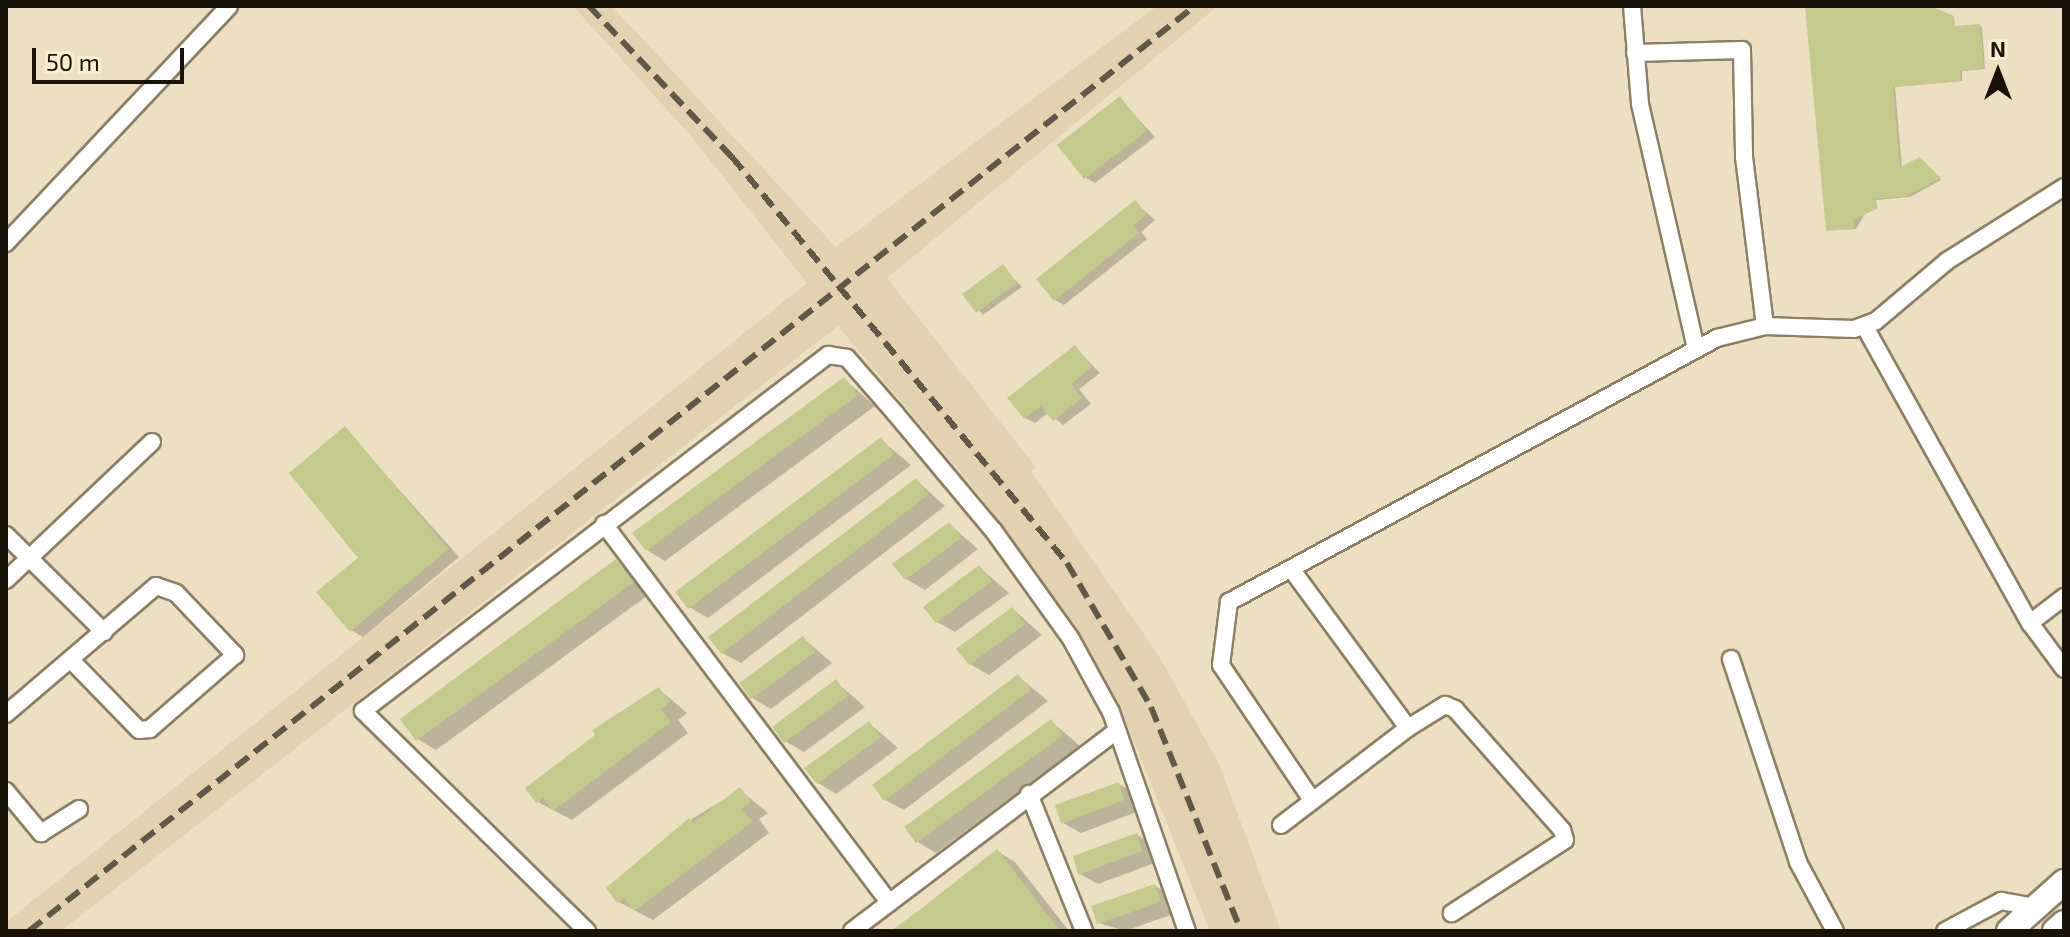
<!DOCTYPE html>
<style>
body{margin:0}
#map{position:relative;width:2070px;height:937px;overflow:hidden;background:#ede0c2;font-family:"Exo 2",sans-serif}
div>[style]{position:absolute}
.built>*{inset:0;background:#e3d2af}
.shadow>*{inset:0;background:#0003}
.building>*{inset:0;background:#c4ca8b}
.roads{filter:drop-shadow(2px 0 #8c7f64) drop-shadow(-2px 0 #8c7f64) drop-shadow(0 2px #8c7f64) drop-shadow(0 -2px #8c7f64)}
.street>*{height:16px;margin:-8px;padding:0 8px;transform-origin:8px;border-radius:8px;background:#fff}
.primary>*{height:24px;margin:-12px;padding:0 12px;transform-origin:12px;border-radius:12px;background:#fff}
.rail>*{height:6px;margin-top:-3px;transform-origin:0;background:repeating-linear-gradient(90deg,#605948 0 16px,transparent 0 24px)}
span{translate:-50% -50%;white-space:nowrap;text-align:center;line-height:1.15;-webkit-text-stroke:8px #fbedcf;paint-order:stroke}
.frame{position:absolute;inset:0;border:8px solid #171308;pointer-events:none}
.north{position:absolute;left:1958px;top:32px;width:80px;height:80px;-webkit-text-stroke:6px #fbedcf;paint-order:stroke;rotate:0deg;font-size:22px;font-weight:700;line-height:32px;text-align:center;color:#171308}
.north::after{content:'';display:block;margin:auto;width:28px;height:36px;background:#171308;clip-path:polygon(50% 0,100% 100%,50% 72%,0 100%)}
.scale{position:absolute;left:32px;top:48px;width:152px;height:36px;box-sizing:border-box;border:4px solid #171308;border-top:0;padding-left:10px;font-size:24px;line-height:28px;white-space:nowrap;color:#171308;-webkit-text-stroke:6px #fbedcf;paint-order:stroke}
</style>
<div id="map">
<div class="built">
<div style="clip-path:polygon(573px 6px,612px 6px,836px 247px,1157px 6px,1218px 6px,887px 278px,1036px 467px,1031px 471px,1159px 656px,1220px 766px,1281px 931px,1210px 931px,1127px 724px,1060px 607px,981px 497px,838px 326px,61px 931px,6px 931px,6px 922px,807px 283px,690px 135px)"></div>
</div>
<div class="shadow">
<div style="clip-path:polygon(1807px 6px,1931px 6px,1956px 28px,1982px 27px,1985px 69px,1962px 71px,1962px 81px,1895px 87px,1902px 168px,1922px 160px,1941px 180px,1910px 197px,1876px 200px,1877px 209px,1867px 210px,1856px 229px,1828px 230px)"></div>
<div style="clip-path:polygon(1120px 99px,1155px 137px,1095px 183px,1086px 178px)"></div>
<div style="clip-path:polygon(1135px 202px,1155px 220px,1141px 232px,1147px 239px,1064px 305px,1055px 300px)"></div>
<div style="clip-path:polygon(1003px 267px,1022px 287px,983px 315px,965px 295px)"></div>
<div style="clip-path:polygon(1075px 347px,1100px 373px,1079px 389px,1091px 404px,1063px 425px,1048px 413px,1035px 423px,1025px 418px)"></div>
<div style="clip-path:polygon(844px 379px,875px 406px,665px 561px,647px 550px)"></div>
<div style="clip-path:polygon(345px 429px,459px 557px,363px 637px,351px 630px,361px 558px)"></div>
<div style="clip-path:polygon(881px 440px,911px 465px,708px 618px,689px 607px)"></div>
<div style="clip-path:polygon(916px 480px,945px 506px,741px 663px,722px 653px)"></div>
<div style="clip-path:polygon(949px 524px,978px 549px,925px 590px,906px 579px)"></div>
<div style="clip-path:polygon(616px 561px,651px 593px,436px 750px,418px 739px)"></div>
<div style="clip-path:polygon(979px 567px,1009px 593px,955px 632px,937px 622px)"></div>
<div style="clip-path:polygon(1013px 609px,1042px 635px,989px 675px,970px 664px)"></div>
<div style="clip-path:polygon(803px 638px,832px 663px,771px 709px,752px 698px)"></div>
<div style="clip-path:polygon(1019px 677px,1048px 701px,904px 810px,885px 800px)"></div>
<div style="clip-path:polygon(836px 682px,865px 707px,804px 752px,785px 741px)"></div>
<div style="clip-path:polygon(659px 689px,687px 713px,678px 720px,688px 733px,572px 820px,538px 802px)"></div>
<div style="clip-path:polygon(1051px 721px,1080px 746px,936px 853px,918px 842px,907px 828px)"></div>
<div style="clip-path:polygon(869px 723px,898px 748px,836px 794px,818px 783px)"></div>
<div style="clip-path:polygon(1119px 784px,1137px 795px,1142px 810px,1081px 833px,1063px 823px)"></div>
<div style="clip-path:polygon(740px 790px,768px 813px,759px 819px,769px 833px,653px 920px,619px 902px,690px 820px)"></div>
<div style="clip-path:polygon(1137px 835px,1155px 845px,1160px 861px,1098px 884px,1080px 874px)"></div>
<div style="clip-path:polygon(997px 851px,1015px 862px,1069px 931px,894px 931px)"></div>
<div style="clip-path:polygon(1155px 886px,1173px 896px,1179px 912px,1125px 931px,1099px 923px)"></div>
</div>
<div class="building">
<div style="clip-path:polygon(1805px 6px,1930px 6px,1954px 16px,1955px 26px,1980px 24px,1984px 68px,1960px 71px,1961px 81px,1893px 87px,1900px 167px,1920px 157px,1941px 178px,1907px 196px,1875px 199px,1876px 209px,1853px 220px,1854px 229px,1826px 231px)"></div>
<div style="clip-path:polygon(1120px 96px,1147px 131px,1084px 179px,1057px 145px)"></div>
<div style="clip-path:polygon(1135px 200px,1147px 214px,1133px 226px,1139px 233px,1054px 301px,1036px 279px)"></div>
<div style="clip-path:polygon(1003px 264px,1017px 283px,976px 313px,962px 294px)"></div>
<div style="clip-path:polygon(1075px 345px,1092px 367px,1071px 384px,1082px 398px,1053px 421px,1041px 406px,1024px 419px,1007px 398px)"></div>
<div style="clip-path:polygon(844px 377px,858px 395px,646px 551px,632px 533px)"></div>
<div style="clip-path:polygon(345px 426px,448px 549px,350px 632px,316px 592px,358px 558px,289px 473px)"></div>
<div style="clip-path:polygon(881px 437px,894px 454px,688px 609px,675px 592px)"></div>
<div style="clip-path:polygon(916px 478px,928px 495px,721px 654px,708px 637px)"></div>
<div style="clip-path:polygon(949px 522px,961px 538px,905px 580px,892px 564px)"></div>
<div style="clip-path:polygon(616px 559px,634px 582px,416px 741px,400px 719px)"></div>
<div style="clip-path:polygon(979px 565px,992px 581px,936px 623px,923px 607px)"></div>
<div style="clip-path:polygon(1012px 607px,1025px 624px,969px 665px,956px 649px)"></div>
<div style="clip-path:polygon(803px 636px,815px 652px,751px 699px,739px 683px)"></div>
<div style="clip-path:polygon(1018px 674px,1031px 690px,884px 801px,872px 785px)"></div>
<div style="clip-path:polygon(836px 679px,848px 696px,784px 743px,772px 727px)"></div>
<div style="clip-path:polygon(659px 687px,670px 702px,661px 709px,671px 722px,553px 811px,543px 798px,536px 803px,525px 788px,595px 735px,592px 730px)"></div>
<div style="clip-path:polygon(1051px 719px,1063px 735px,916px 843px,904px 827px)"></div>
<div style="clip-path:polygon(869px 721px,881px 737px,817px 784px,804px 768px)"></div>
<div style="clip-path:polygon(1119px 782px,1124px 800px,1061px 824px,1055px 805px)"></div>
<div style="clip-path:polygon(740px 787px,751px 802px,742px 808px,752px 822px,634px 911px,624px 898px,617px 903px,606px 888px,689px 818px,693px 823px)"></div>
<div style="clip-path:polygon(1137px 833px,1142px 851px,1078px 875px,1073px 856px)"></div>
<div style="clip-path:polygon(997px 849px,1060px 931px,891px 931px,922px 908px)"></div>
<div style="clip-path:polygon(1155px 884px,1161px 902px,1097px 924px,1091px 906px)"></div>
</div>
<div class="roads">
<div class="street">
<div style="left:1632px;top:6px;width:98px;rotate:85.3deg"></div>
<div style="left:1640px;top:104px;width:250px;rotate:77.1deg"></div>
<div style="left:1635px;top:53px;width:107px;rotate:-1.6deg"></div>
<div style="left:1742px;top:50px;width:107px;rotate:88.9deg"></div>
<div style="left:1744px;top:157px;width:170px;rotate:82.9deg"></div>
<div style="left:6px;top:243px;width:325px;rotate:-46.7deg"></div>
<div style="left:1865px;top:327px;width:339px;rotate:60.9deg"></div>
<div style="left:2030px;top:623px;width:57px;rotate:53.5deg"></div>
<div style="left:604px;top:524px;width:472px;rotate:53deg"></div>
<div style="left:6px;top:535px;width:138px;rotate:44.7deg"></div>
<div style="left:1292px;top:570px;width:196px;rotate:53.7deg"></div>
<div style="left:1408px;top:728px;width:44px;rotate:-31.9deg"></div>
<div style="left:1445px;top:705px;width:11px;rotate:22deg"></div>
<div style="left:1455px;top:709px;width:162px;rotate:48.5deg"></div>
<div style="left:1562px;top:830px;width:10px;rotate:73deg"></div>
<div style="left:1565px;top:840px;width:135px;rotate:147.1deg"></div>
<div style="left:6px;top:580px;width:201px;rotate:-43.4deg"></div>
<div style="left:2030px;top:623px;width:43px;rotate:-37.4deg"></div>
<div style="left:1731px;top:659px;width:214px;rotate:71.7deg"></div>
<div style="left:1798px;top:862px;width:78px;rotate:61.8deg"></div>
<div style="left:6px;top:714px;width:197px;rotate:-40.5deg"></div>
<div style="left:156px;top:586px;width:21px;rotate:19deg"></div>
<div style="left:176px;top:593px;width:86px;rotate:46.4deg"></div>
<div style="left:235px;top:655px;width:113px;rotate:139deg"></div>
<div style="left:150px;top:729px;width:11px;rotate:175deg"></div>
<div style="left:139px;top:730px;width:98px;rotate:-134.2deg"></div>
<div style="left:6px;top:791px;width:55px;rotate:50.2deg"></div>
<div style="left:41px;top:833px;width:45px;rotate:-32.3deg"></div>
<div style="left:1029px;top:794px;width:148px;rotate:68.1deg"></div>
<div style="left:1312px;top:800px;width:163px;rotate:-124deg"></div>
<div style="left:1221px;top:665px;width:64px;rotate:-82.8deg"></div>
<div style="left:1229px;top:602px;width:555px;rotate:-28.41deg"></div>
<div style="left:1717px;top:338px;width:49px;rotate:-14deg"></div>
<div style="left:1765px;top:326px;width:89px;rotate:1.9deg"></div>
<div style="left:1854px;top:329px;width:23px;rotate:-20deg"></div>
<div style="left:1876px;top:321px;width:93px;rotate:-40.2deg"></div>
<div style="left:1947px;top:261px;width:138px;rotate:-32.3deg"></div>
<div style="left:1281px;top:825px;width:160px;rotate:-37.4deg"></div>
<div style="left:587px;top:931px;width:314px;rotate:-135.5deg"></div>
<div style="left:363px;top:711px;width:586px;rotate:-37.44deg"></div>
<div style="left:828px;top:355px;width:19px;rotate:9deg"></div>
<div style="left:847px;top:358px;width:73px;rotate:48.9deg"></div>
<div style="left:895px;top:413px;width:153px;rotate:50.1deg"></div>
<div style="left:993px;top:530px;width:134px;rotate:54.4deg"></div>
<div style="left:1071px;top:639px;width:83px;rotate:61.3deg"></div>
<div style="left:1111px;top:712px;width:232px;rotate:70.9deg"></div>
<div style="left:852px;top:931px;width:328px;rotate:-37.1deg"></div>
<div style="left:1945px;top:931px;width:64px;rotate:-28.2deg"></div>
<div style="left:2001px;top:901px;width:35px;rotate:10deg"></div>
</div>
<div class="primary">
<div style="left:2009px;top:931px;width:74px;rotate:-41.7deg"></div>
<div style="left:2055px;top:931px;width:12px;rotate:-42deg"></div>
</div>
</div>
<div class="rail">
<div style="left:589px;top:6px;width:208px;rotate:46.6deg"></div>
<div style="left:732px;top:157px;width:526px;rotate:50.47deg"></div>
<div style="left:1067px;top:563px;width:167px;rotate:59.7deg"></div>
<div style="left:1151px;top:707px;width:241px;rotate:68.1deg"></div>
<div style="left:29px;top:931px;width:1488px;rotate:-38.43deg"></div>
</div>
<div class="frame"></div>
<div class="north">N</div>
<div class="scale">50 m</div>
</div>
